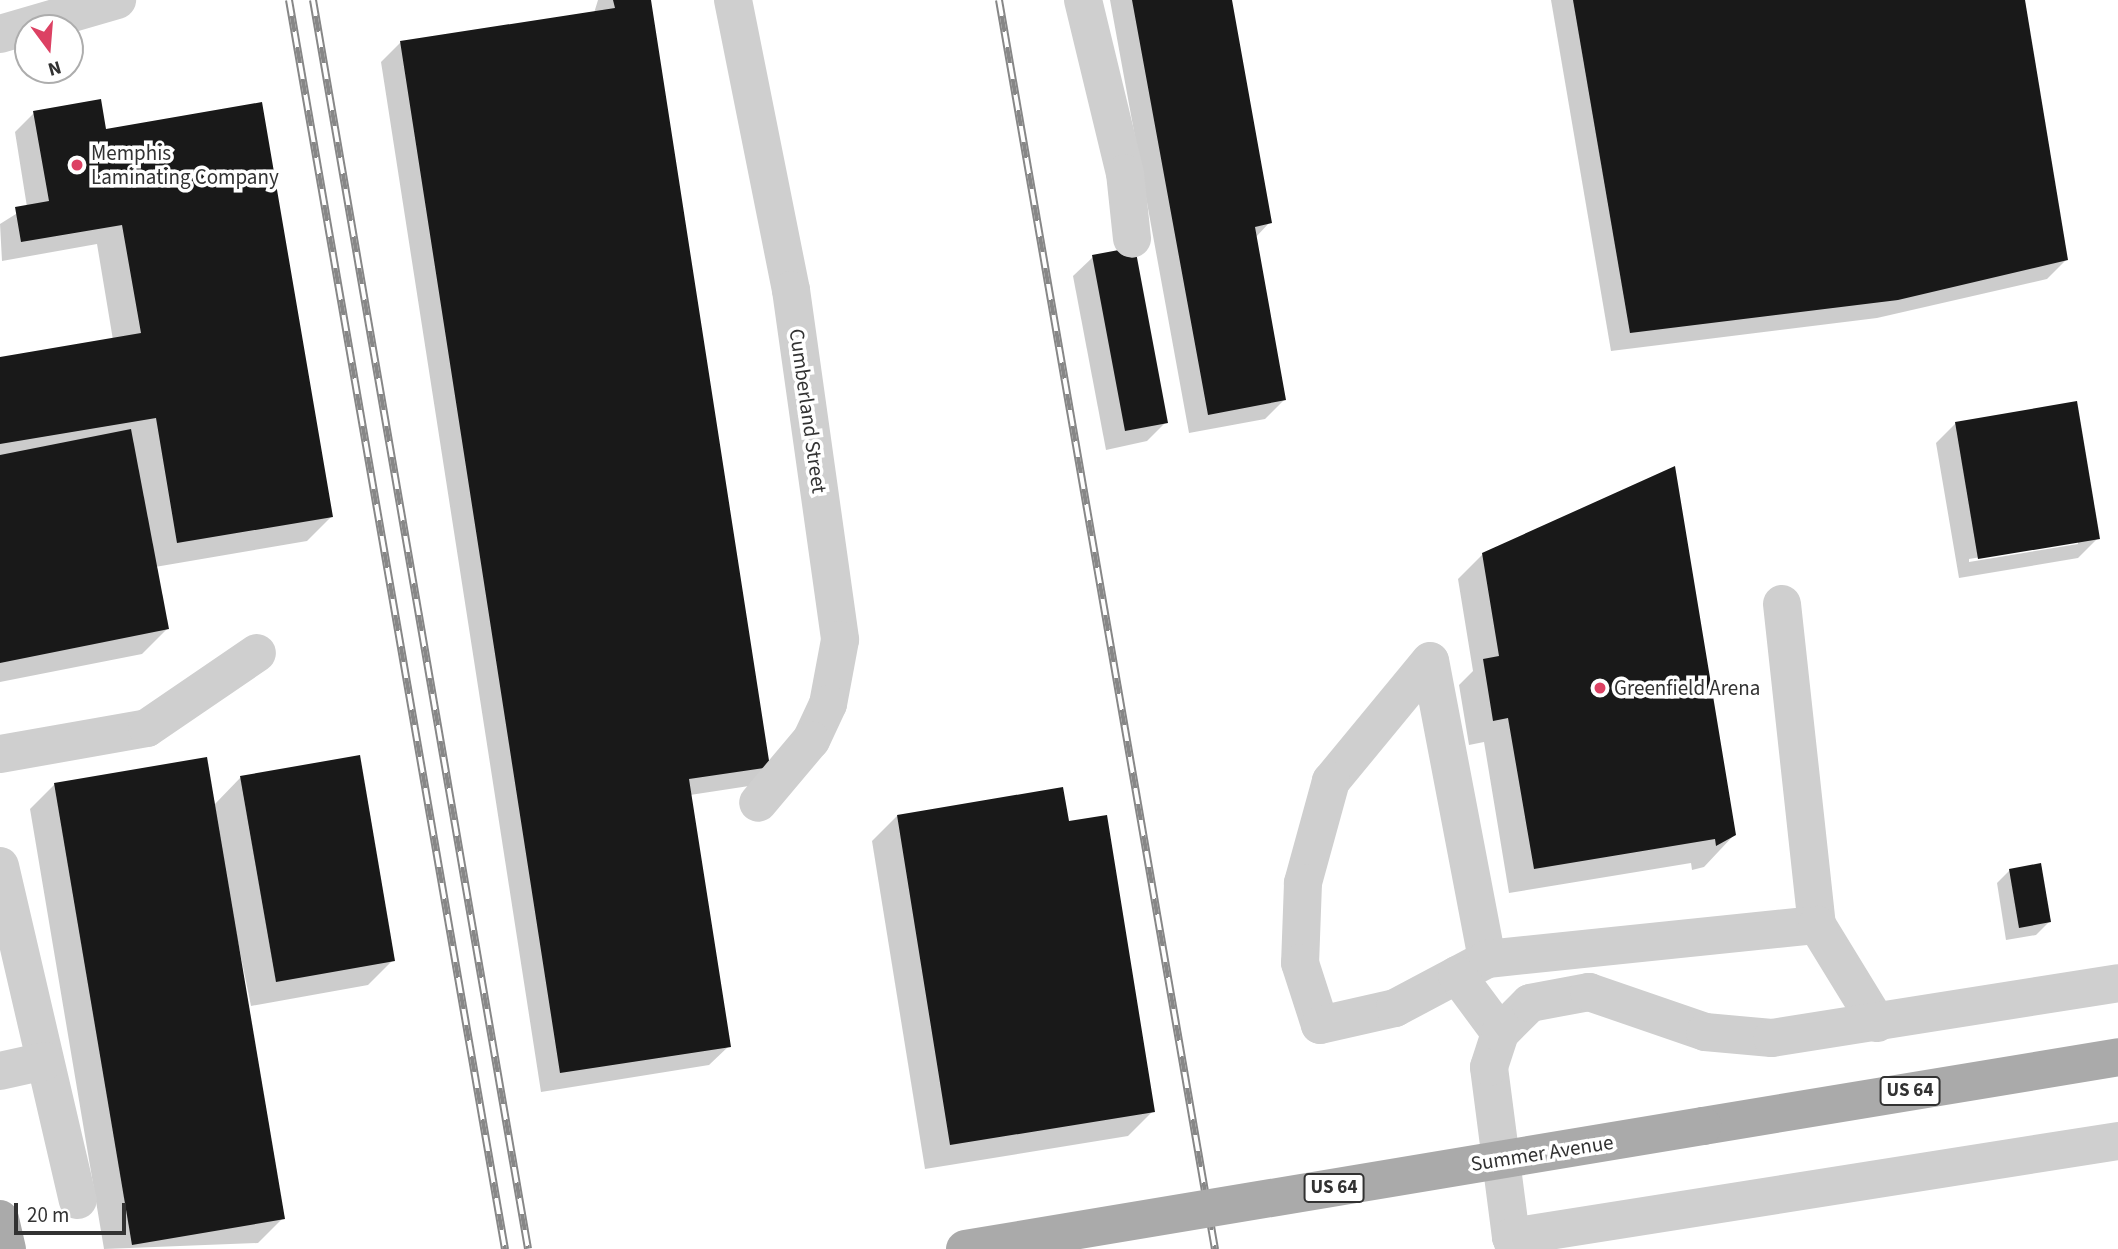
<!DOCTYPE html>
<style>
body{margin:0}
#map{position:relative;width:2118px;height:1249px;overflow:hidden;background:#fff;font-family:"Source Sans 3",sans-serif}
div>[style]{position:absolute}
.shadow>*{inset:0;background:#0003}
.building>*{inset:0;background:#191919}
.minor>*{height:38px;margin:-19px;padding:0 19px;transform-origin:19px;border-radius:19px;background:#cfcfcf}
.major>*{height:38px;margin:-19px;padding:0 19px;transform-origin:19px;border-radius:19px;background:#aaa}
.rail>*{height:8px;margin-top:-4px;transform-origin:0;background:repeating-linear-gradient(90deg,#fff 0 16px,#878787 0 32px);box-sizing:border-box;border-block:2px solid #878787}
.major-bridge>*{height:38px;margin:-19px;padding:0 19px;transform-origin:19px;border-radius:19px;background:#aaa}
.dots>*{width:19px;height:19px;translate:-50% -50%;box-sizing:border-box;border:4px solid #fff;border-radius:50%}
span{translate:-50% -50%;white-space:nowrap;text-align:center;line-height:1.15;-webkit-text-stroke:7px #fff;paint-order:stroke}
.shield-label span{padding:2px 5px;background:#fff;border:2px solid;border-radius:5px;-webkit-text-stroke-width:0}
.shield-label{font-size:19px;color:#323232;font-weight:700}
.poi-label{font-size:21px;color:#323232}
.left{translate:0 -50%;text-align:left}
.street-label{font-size:21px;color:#323232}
.north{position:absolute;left:14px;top:14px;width:70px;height:70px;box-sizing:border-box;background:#fff;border:2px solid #adadad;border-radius:50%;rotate:164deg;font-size:19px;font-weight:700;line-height:28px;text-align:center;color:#323232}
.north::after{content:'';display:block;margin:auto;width:24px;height:32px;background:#dc4163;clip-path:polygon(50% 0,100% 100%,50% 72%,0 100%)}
.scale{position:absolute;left:14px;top:1203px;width:112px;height:32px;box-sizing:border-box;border:4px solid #323232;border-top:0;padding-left:9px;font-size:21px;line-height:24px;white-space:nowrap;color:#323232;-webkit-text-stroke:5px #fff;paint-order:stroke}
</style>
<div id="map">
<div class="shadow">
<div style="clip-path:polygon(598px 0,649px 0,768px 767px,749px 786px,690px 795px,729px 1046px,709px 1065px,541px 1092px,381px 62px,400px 43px,594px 13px)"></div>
<div style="clip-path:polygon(1110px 0,1230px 0,1270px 222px,1255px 238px,1284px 400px,1265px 419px,1189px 433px)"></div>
<div style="clip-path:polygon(1551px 0,2023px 0,2066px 260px,2047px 279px,1877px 318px,1611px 351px)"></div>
<div style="clip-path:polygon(34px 113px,104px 131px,332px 516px,307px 541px,155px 567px,167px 629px,142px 654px,0 682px,0 359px,113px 340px,97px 244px,2px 261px,0 224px,27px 207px,15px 132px)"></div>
<div style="clip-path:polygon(1093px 257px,1166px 422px,1147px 441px,1106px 450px,1073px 276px)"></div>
<div style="clip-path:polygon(evenodd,1956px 423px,2098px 538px,2078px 558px,1959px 578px,1936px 443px,1956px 423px,2078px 541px,2078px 544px,1969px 562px,1969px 559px,2078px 541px)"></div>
<div style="clip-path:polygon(1483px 554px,1734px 835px,1704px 867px,1692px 870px,1691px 863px,1509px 893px,1484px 742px,1469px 745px,1459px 685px,1473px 671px,1458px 579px)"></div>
<div style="clip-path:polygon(241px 777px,393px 960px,368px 985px,251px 1006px,231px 908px,283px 1218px,258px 1243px,104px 1249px,30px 809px,55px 784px,214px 805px)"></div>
<div style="clip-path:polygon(897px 816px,1067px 823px,1153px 1111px,1128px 1136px,925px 1169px,872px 841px)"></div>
<div style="clip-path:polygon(2010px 870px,2049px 922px,2036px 935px,2006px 940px,1997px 883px)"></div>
</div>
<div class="building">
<div style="clip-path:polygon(613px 0,651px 0,770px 767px,689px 779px,731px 1047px,560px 1073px,400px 41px,615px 8px)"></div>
<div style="clip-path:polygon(1132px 0,1232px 0,1272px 223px,1255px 227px,1286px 400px,1208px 415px)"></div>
<div style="clip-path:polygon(1573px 0,2025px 0,2068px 260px,1898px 300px,1630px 333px)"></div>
<div style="clip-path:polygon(101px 99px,106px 129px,262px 102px,333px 517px,177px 543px,156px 418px,0 444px,0 357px,141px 333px,122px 225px,21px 242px,15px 207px,49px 201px,33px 111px)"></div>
<div style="clip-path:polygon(1135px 247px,1168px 423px,1125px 431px,1092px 255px)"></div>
<div style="clip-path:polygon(2077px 401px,2100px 539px,1978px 559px,1955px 422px)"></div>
<div style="clip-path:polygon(131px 429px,169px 629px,0 663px,0 455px)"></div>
<div style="clip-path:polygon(1675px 466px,1736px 835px,1716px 846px,1715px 839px,1534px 869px,1508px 718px,1493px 721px,1483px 659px,1499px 656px,1482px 553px)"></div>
<div style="clip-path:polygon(360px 755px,395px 961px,276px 982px,240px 776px)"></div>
<div style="clip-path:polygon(207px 757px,285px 1219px,132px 1245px,54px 783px)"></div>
<div style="clip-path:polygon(1063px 787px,1069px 821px,1107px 815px,1155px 1112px,950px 1145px,897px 815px)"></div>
<div style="clip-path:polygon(2041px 863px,2051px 922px,2019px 928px,2009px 869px)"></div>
</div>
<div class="minor">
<div style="left:733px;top:0;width:296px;rotate:78.7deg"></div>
<div style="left:791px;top:290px;width:353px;rotate:82deg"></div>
<div style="left:840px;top:640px;width:65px;rotate:100.6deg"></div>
<div style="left:828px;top:704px;width:40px;rotate:115deg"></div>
<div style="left:811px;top:740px;width:82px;rotate:130.1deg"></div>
<div style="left:1083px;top:0;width:178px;rotate:76.4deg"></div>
<div style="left:1125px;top:173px;width:66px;rotate:83.9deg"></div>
<div style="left:0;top:34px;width:122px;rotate:-16.2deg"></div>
<div style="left:1782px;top:604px;width:323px;rotate:83.8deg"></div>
<div style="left:0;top:754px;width:149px;rotate:-10deg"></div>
<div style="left:147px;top:728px;width:133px;rotate:-34.3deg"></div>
<div style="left:0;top:866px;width:343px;rotate:76.9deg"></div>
<div style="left:1487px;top:959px;width:303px;rotate:-100.8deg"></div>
<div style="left:1430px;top:661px;width:156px;rotate:129.5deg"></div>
<div style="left:1331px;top:781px;width:106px;rotate:105.4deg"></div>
<div style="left:1303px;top:883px;width:80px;rotate:92.1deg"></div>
<div style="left:1300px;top:963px;width:65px;rotate:72.1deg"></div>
<div style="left:1320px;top:1025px;width:77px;rotate:-12.8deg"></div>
<div style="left:1395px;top:1008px;width:104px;rotate:-28deg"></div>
<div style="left:1487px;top:959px;width:332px;rotate:-5.9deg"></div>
<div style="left:1817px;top:925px;width:115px;rotate:58.5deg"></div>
<div style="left:1457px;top:975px;width:72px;rotate:53.4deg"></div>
<div style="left:0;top:1071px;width:46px;rotate:-12.5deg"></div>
<div style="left:1511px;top:1237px;width:171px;rotate:-97.4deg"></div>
<div style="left:1489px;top:1067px;width:36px;rotate:-72deg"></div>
<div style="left:1500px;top:1033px;width:42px;rotate:-45deg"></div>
<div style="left:1530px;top:1003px;width:60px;rotate:-10.6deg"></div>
<div style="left:1589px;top:992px;width:123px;rotate:19deg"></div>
<div style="left:1705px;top:1032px;width:67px;rotate:5.1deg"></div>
<div style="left:1772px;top:1038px;width:350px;rotate:-9deg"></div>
<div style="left:1515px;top:1249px;width:13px;rotate:-108deg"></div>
<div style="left:1511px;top:1237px;width:615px;rotate:-8.99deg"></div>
</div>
<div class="major">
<div style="left:1703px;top:1126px;width:421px;rotate:-9.4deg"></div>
<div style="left:0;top:1219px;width:31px;rotate:77deg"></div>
</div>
<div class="rail">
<div style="left:289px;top:0;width:1268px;rotate:80.19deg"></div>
<div style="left:313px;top:0;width:1267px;rotate:80.23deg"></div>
<div style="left:999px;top:0;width:1268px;rotate:80.19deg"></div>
</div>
<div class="major-bridge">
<div style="left:965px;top:1249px;width:748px;rotate:-9.46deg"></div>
</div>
<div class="dots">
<div style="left:77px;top:165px;background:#dc4163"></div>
<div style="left:1600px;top:688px;background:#dc4163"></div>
</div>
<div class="shield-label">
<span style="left:1910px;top:1091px">US 64</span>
<span style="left:1334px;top:1188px">US 64</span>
</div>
<div class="poi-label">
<span class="left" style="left:91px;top:165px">Memphis<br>Laminating Company</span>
<span class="left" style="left:1614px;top:688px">Greenfield Arena</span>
</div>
<div class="street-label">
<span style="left:808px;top:411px;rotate:82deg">Cumberland Street</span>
<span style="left:1542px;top:1153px;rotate:-9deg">Summer Avenue</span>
</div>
<div class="north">N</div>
<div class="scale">20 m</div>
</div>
